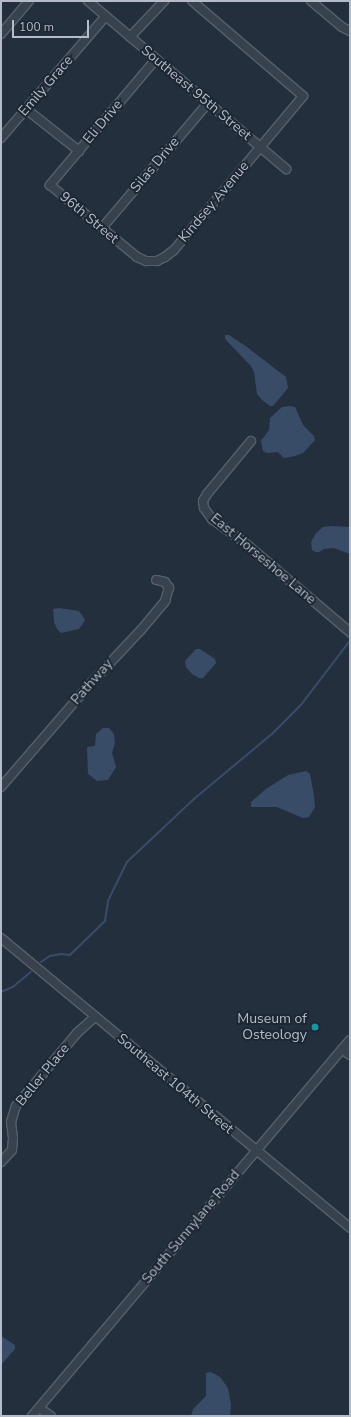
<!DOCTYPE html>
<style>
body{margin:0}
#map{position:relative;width:351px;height:1417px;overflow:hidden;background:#242f3e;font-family:"Nunito Sans",sans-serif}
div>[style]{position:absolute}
.water>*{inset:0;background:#394c67}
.stream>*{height:1.5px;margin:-0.75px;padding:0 0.75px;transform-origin:0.75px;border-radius:0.75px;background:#394c67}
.roads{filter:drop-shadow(1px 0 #565f6c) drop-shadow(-1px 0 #565f6c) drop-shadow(0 1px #565f6c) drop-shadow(0 -1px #565f6c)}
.minor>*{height:8px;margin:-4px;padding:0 4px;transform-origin:4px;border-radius:4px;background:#38414e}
.dots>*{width:11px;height:11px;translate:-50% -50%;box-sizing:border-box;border:2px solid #1d2633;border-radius:50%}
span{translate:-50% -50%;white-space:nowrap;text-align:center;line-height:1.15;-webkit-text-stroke:4px #1d2633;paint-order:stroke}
.street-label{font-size:14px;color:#b4bcc9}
.poi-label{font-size:14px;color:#b4bcc9}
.right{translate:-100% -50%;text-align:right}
.frame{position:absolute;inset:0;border:2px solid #b4bcc9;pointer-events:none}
.scale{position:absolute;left:12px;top:20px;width:77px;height:18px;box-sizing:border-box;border:2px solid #b4bcc9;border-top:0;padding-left:5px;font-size:12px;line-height:14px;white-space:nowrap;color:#b4bcc9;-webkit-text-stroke:3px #1d2633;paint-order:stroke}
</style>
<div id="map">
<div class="water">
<div style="clip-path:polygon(225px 335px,229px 335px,247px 347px,286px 377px,288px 388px,273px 406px,270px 406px,262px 400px,257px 394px,254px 372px,251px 366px,225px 339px)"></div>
<div style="clip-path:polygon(289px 406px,295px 407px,303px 425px,314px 436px,315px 440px,303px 453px,295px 456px,284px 458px,278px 452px,267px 453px,263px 451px,261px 441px,269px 430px,270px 418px,282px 407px)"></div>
<div style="clip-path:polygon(331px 526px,350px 527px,350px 554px,334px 548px,324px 549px,319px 552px,315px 552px,312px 550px,311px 542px,316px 533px,323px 527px)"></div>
<div style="clip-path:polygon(59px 608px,79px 611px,85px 620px,79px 629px,61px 633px,57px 629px,54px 622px,53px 609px)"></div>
<div style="clip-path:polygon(196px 649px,200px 649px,215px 659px,216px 663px,203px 678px,199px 678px,192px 674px,186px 667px,185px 661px)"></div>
<div style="clip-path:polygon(103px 728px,109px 728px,114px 734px,115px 743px,112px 753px,116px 767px,108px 780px,97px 781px,88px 774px,87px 748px,88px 747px,95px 746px,96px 734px)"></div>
<div style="clip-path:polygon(306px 771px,310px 774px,314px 796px,315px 807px,309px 817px,303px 818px,277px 807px,251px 807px,251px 802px,266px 789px,288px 775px)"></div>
<div style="clip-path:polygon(1px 1336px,15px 1345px,15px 1349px,1px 1365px)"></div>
<div style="clip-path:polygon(211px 1372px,220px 1377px,228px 1388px,231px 1405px,230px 1416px,191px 1416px,193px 1409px,206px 1396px,206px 1373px)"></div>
</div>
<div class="stream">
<div style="left:41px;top:962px;width:11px;rotate:-34deg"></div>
<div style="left:50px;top:956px;width:11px;rotate:-10deg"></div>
<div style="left:61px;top:954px;width:9px;rotate:6deg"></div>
<div style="left:70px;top:955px;width:49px;rotate:-44.2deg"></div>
<div style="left:105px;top:921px;width:20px;rotate:-81deg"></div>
<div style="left:108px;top:901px;width:43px;rotate:-64deg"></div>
<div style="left:127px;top:862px;width:92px;rotate:-43.2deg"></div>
<div style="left:194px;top:799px;width:102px;rotate:-39.8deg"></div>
<div style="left:272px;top:734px;width:41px;rotate:-45deg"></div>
<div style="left:301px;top:705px;width:81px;rotate:-52.6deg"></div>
<div style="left:1px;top:992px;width:13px;rotate:-23deg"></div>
<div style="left:13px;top:987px;width:23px;rotate:-40deg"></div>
</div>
<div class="roads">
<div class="minor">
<div style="left:88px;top:1px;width:260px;rotate:40.3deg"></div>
<div style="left:311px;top:1px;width:40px;rotate:40deg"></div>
<div style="left:342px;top:27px;width:9px;rotate:27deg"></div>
<div style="left:1px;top:34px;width:43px;rotate:-49.7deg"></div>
<div style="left:130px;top:37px;width:50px;rotate:-46.6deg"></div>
<div style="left:156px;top:59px;width:165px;rotate:130.1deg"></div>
<div style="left:50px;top:185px;width:113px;rotate:39.6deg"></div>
<div style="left:137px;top:257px;width:10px;rotate:24deg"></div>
<div style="left:146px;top:261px;width:11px"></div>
<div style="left:157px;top:261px;width:9px;rotate:-27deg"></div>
<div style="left:165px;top:257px;width:11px;rotate:-38deg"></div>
<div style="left:174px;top:250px;width:201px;rotate:-50deg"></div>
<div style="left:303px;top:96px;width:146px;rotate:-139.4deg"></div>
<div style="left:26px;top:109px;width:68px;rotate:38.4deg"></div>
<div style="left:1px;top:138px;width:161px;rotate:-49.3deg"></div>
<div style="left:102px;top:228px;width:164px;rotate:-49.7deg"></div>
<div style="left:251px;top:441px;width:69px;rotate:129.7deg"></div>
<div style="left:207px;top:494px;width:8px;rotate:120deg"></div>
<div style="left:203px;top:501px;width:7px;rotate:82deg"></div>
<div style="left:204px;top:508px;width:14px;rotate:54deg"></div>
<div style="left:212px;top:519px;width:41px;rotate:36deg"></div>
<div style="left:245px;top:543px;width:138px;rotate:40.3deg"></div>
<div style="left:1px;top:787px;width:139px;rotate:-49.1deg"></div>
<div style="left:92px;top:682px;width:71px;rotate:-46.7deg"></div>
<div style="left:141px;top:630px;width:38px;rotate:-50deg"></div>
<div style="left:165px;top:601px;width:14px;rotate:-73deg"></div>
<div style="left:169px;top:588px;width:7px;rotate:-124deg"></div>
<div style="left:165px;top:582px;width:9px;rotate:-167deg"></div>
<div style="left:1px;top:938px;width:454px;rotate:39.7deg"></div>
<div style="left:342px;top:1049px;width:10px;rotate:37deg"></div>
<div style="left:1px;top:1162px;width:16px;rotate:-47deg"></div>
<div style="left:12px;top:1150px;width:12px;rotate:-85deg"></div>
<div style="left:13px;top:1138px;width:16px;rotate:-97deg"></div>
<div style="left:11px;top:1122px;width:17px;rotate:-73deg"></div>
<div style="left:16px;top:1106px;width:95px;rotate:-50.1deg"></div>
<div style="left:77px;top:1033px;width:24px;rotate:-42deg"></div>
<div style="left:39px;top:1408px;width:14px;rotate:34deg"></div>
<div style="left:32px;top:1416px;width:492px;rotate:-49.8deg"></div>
</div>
</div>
<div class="dots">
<div style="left:315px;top:1027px;background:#0f9aa8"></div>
</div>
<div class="street-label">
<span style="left:46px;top:86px;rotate:-49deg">Emily Grace</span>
<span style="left:196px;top:93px;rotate:40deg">Southeast 95th Street</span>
<span style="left:103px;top:122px;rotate:-50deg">Eli Drive</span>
<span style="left:155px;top:165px;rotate:-50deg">Silas Drive</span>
<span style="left:214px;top:202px;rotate:-50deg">Kindsey Avenue</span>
<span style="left:89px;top:218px;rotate:40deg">96th Street</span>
<span style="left:263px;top:559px;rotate:40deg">East Horseshoe Lane</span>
<span style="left:92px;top:682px;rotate:-49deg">Pathway</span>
<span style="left:43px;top:1075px;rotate:-51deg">Beller Place</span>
<span style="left:175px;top:1084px;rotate:40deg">Southeast 104th Street</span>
<span style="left:191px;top:1227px;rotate:-50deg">South Sunnylane Road</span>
</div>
<div class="poi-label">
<span class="right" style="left:307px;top:1027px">Museum of<br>Osteology</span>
</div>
<div class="frame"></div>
<div class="scale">100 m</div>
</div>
